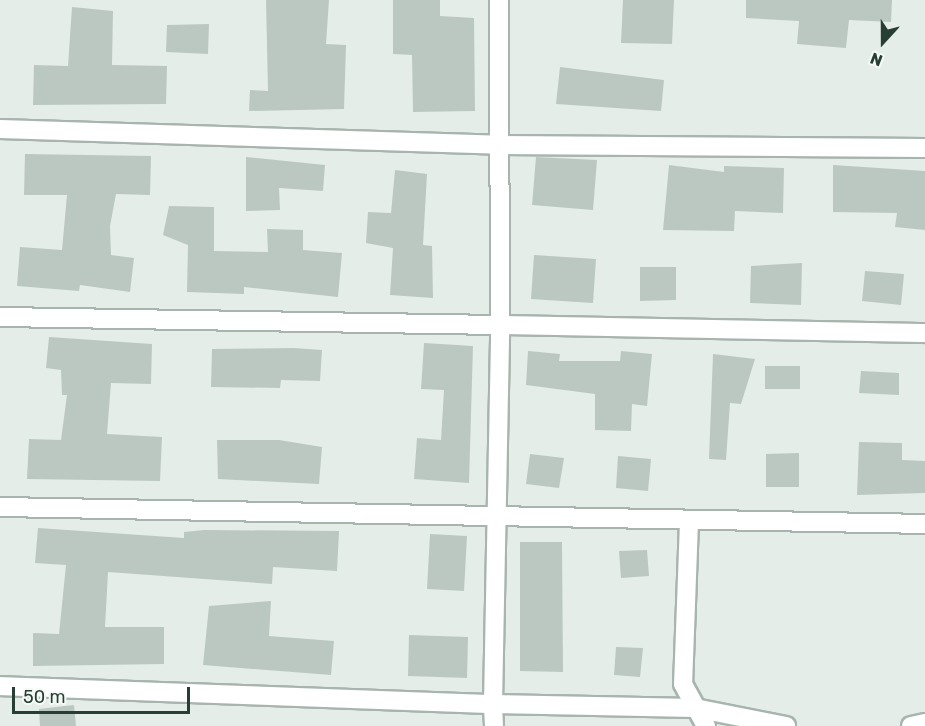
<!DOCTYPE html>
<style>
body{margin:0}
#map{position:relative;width:925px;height:726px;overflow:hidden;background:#e5ede8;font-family:Rubik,sans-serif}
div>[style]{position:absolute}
.building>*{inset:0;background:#bbc8c1}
.roads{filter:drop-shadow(2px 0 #a8b5ae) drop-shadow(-2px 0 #a8b5ae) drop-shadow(0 2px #a8b5ae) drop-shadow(0 -2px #a8b5ae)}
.minor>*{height:18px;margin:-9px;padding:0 9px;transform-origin:9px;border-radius:9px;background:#fff}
span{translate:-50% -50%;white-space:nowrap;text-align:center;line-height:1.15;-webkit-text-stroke:6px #f6faf7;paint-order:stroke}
.north{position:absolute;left:853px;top:12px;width:60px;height:60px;-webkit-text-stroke:4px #f6faf7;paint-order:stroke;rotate:201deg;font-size:16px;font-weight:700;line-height:24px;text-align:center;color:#263e33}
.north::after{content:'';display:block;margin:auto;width:21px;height:27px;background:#263e33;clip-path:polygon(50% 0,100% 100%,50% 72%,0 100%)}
.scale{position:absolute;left:12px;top:687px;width:178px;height:27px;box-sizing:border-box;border:3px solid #263e33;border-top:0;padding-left:8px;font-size:18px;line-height:21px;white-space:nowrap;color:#263e33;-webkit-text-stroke:4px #f6faf7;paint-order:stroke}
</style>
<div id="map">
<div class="building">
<div style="clip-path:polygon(266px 0,329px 0,326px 44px,346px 45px,344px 109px,249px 111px,250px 90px,268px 91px)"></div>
<div style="clip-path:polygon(393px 0,440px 0,440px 16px,474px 18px,475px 111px,413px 112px,412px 55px,393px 54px)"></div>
<div style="clip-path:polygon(623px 0,674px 0,672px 44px,621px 43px)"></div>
<div style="clip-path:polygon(746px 0,892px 0,891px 22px,849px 20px,846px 48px,797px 44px,799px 21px,746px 18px)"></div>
<div style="clip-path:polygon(72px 7px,113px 11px,112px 65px,167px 66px,166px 104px,33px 105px,34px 65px,68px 66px)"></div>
<div style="clip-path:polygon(209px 24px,208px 54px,166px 52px,167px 25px)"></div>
<div style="clip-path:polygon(560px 67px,664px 80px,661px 111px,556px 104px)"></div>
<div style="clip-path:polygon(25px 154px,151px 156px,150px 195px,116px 194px,110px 226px,111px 255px,134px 258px,130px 292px,80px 285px,79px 291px,17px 286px,20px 247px,62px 250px,67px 195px,24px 195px)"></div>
<div style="clip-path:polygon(246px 157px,325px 165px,323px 191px,279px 188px,280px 210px,246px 211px)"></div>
<div style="clip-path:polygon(536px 157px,597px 160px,593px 210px,532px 205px)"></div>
<div style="clip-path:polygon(669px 165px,724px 172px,724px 166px,784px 168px,783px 213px,735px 211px,734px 231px,663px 230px)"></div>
<div style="clip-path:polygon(833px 165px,925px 171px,925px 230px,895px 227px,897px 213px,833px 212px)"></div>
<div style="clip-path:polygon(395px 170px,427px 174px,423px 245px,432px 246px,433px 298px,390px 295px,393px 248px,366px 243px,368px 212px,391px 213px)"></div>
<div style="clip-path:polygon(169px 206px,214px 207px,214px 251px,268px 252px,267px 229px,303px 230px,303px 250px,342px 253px,338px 297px,244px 287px,244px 294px,187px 292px,188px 245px,163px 235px)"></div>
<div style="clip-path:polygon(534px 255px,596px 259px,593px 303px,531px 299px)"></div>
<div style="clip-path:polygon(802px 263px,801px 305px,750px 303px,751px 266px)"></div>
<div style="clip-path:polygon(640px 267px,676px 267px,676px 300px,640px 301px)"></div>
<div style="clip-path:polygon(865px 271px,904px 274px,901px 305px,862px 301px)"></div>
<div style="clip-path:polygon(49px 337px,152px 344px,151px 384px,111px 383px,107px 434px,162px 437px,160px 481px,27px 479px,29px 439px,61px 440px,67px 395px,62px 395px,61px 370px,46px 368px)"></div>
<div style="clip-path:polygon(424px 343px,473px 346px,469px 483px,414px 479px,417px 438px,441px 440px,444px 390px,421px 389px)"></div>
<div style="clip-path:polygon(294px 348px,322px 350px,320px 381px,281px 380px,280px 388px,211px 387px,212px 349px)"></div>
<div style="clip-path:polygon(528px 351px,560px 354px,559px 361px,620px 361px,621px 351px,652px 354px,647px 406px,632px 404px,631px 431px,595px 430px,595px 394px,526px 385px)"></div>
<div style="clip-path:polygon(713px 354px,755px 359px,741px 404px,730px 403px,726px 460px,709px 459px)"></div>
<div style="clip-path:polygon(765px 366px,800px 366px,800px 389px,765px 389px)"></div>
<div style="clip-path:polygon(861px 371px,899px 373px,899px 395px,859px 393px)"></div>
<div style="clip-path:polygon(217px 440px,279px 440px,322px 447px,319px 484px,218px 479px)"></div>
<div style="clip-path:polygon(859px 442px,902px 443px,902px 460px,925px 461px,925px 493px,857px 495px)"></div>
<div style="clip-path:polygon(799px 453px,799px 487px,766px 487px,766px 454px)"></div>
<div style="clip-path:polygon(530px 454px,564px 458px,559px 488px,526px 484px)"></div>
<div style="clip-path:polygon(618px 456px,651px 459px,648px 491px,616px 488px)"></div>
<div style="clip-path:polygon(38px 528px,184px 538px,184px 532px,204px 530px,339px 531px,337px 571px,273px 567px,272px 584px,108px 572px,105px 627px,164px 627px,164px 664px,33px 666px,33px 633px,59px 634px,66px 565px,35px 563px)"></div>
<div style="clip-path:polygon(430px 534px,467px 536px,464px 591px,427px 589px)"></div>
<div style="clip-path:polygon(520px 542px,562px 542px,563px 672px,520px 671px)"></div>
<div style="clip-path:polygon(647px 550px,649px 576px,621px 578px,619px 551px)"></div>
<div style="clip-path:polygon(271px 601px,269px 636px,334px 641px,331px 675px,203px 665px,209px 606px)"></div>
<div style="clip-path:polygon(409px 635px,468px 637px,467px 678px,408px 676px)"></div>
<div style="clip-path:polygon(616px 647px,643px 648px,640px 677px,614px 675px)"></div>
<div style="clip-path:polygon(74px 705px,76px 726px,40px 726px,39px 709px)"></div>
</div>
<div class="roads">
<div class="minor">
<div style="left:0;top:129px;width:499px;rotate:1.8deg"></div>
<div style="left:499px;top:145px;width:426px;rotate:0.4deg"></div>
<div style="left:0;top:317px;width:500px;rotate:0.92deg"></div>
<div style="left:500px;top:325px;width:325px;rotate:-90.2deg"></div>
<div style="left:0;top:507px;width:925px;rotate:1.05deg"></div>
<div style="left:689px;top:522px;width:162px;rotate:92.1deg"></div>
<div style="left:683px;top:684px;width:48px;rotate:61.3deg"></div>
<div style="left:0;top:686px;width:493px;rotate:2.1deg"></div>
<div style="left:493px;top:704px;width:379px;rotate:-88.9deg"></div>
<div style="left:500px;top:325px;width:425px;rotate:1.1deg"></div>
<div style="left:494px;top:726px;width:22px;rotate:-93deg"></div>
<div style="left:493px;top:704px;width:202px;rotate:1.1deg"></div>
<div style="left:695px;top:708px;width:93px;rotate:11.2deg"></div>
<div style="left:911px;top:726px;width:14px;rotate:-12deg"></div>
</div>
</div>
<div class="north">N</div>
<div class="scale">50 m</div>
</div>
